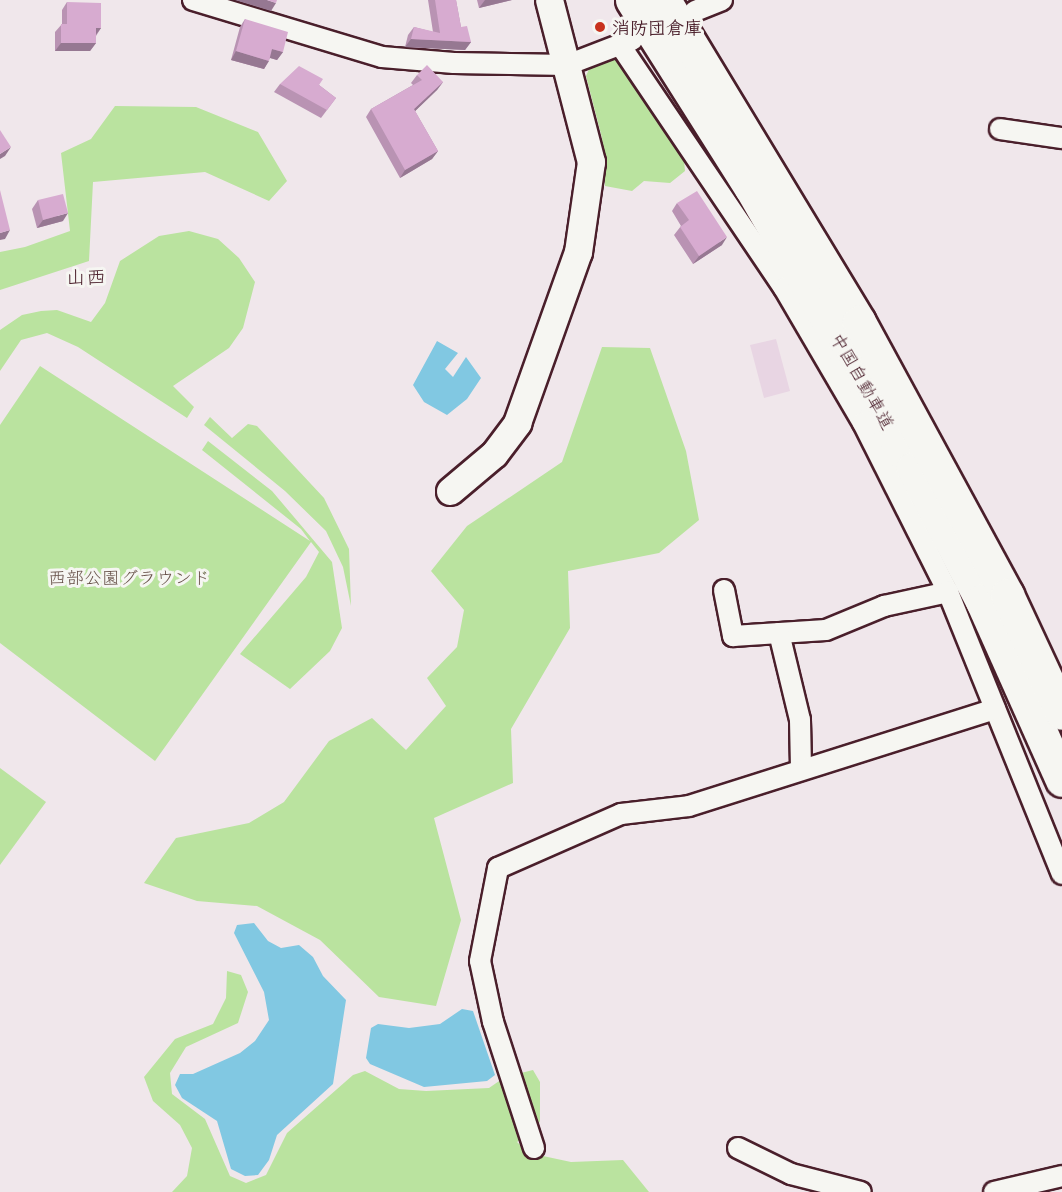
<!DOCTYPE html>
<meta charset="utf-8">
<style>
body{margin:0}
#map{position:relative;width:1062px;height:1192px;overflow:hidden;background:#f0e7eb;font-family:Mali,"Klee One",sans-serif}
div>[style]{position:absolute}
.built>*{inset:0;background:#e8d5e3}
.green>*{inset:0;background:#bae39f}
.water>*{inset:0;background:#81c8e2}
.roads{filter:drop-shadow(2px 0 #4a1f2b) drop-shadow(-2px 0 #4a1f2b) drop-shadow(0 2px #4a1f2b) drop-shadow(0 -2px #4a1f2b)}
.street>*{height:20px;margin:-10px;padding:0 10px;transform-origin:10px;border-radius:10px;background:#f6f6f2}
.secondary>*{height:27px;margin:-13.5px;padding:0 13.5px;transform-origin:13.5px;border-radius:13.5px;background:#f6f6f2}
.highway>*{height:33px;margin:-16.5px;padding:0 16.5px;transform-origin:16.5px;border-radius:16.5px;background:#f6f6f2}
.wall>*{inset:0;background:#b993b3}
.shaded-wall>*{inset:0;background:#967892}
.building>*{inset:0;background:#d7abd0}
.dots>*{width:16px;height:16px;translate:-50% -50%;box-sizing:border-box;border:3px solid #f6f6f2;border-radius:50%}
span{translate:-50% -50%;white-space:nowrap;text-align:center;line-height:1.15;-webkit-text-stroke:6px #f6f6f2;paint-order:stroke}
.poi-label{font-size:18px;color:#4a1f2b;font-weight:700}
.left{translate:0 -50%;text-align:left}
.street-label{font-size:18px;color:#4a1f2b}
.park-label{font-size:18px;color:#665048}
.neighbourhood-label{font-size:20px;color:#4a1f2b}
</style>
<div id="map">
<div class="built">
<div style="clip-path:polygon(776px 339px,790px 391px,764px 398px,750px 345px)"></div>
</div>
<div class="green">
<div style="clip-path:polygon(611px 56px,619px 59px,684px 160px,685px 171px,670px 183px,644px 181px,632px 191px,605px 186px,602px 138px,586px 76px,590px 67px)"></div>
<div style="clip-path:polygon(115px 106px,196px 107px,258px 132px,287px 181px,269px 201px,205px 172px,93px 182px,89px 261px,0 290px,0 252px,25px 247px,70px 231px,61px 153px,91px 139px)"></div>
<div style="clip-path:polygon(189px 231px,218px 239px,239px 258px,255px 282px,243px 328px,229px 348px,173px 386px,194px 407px,187px 418px,78px 347px,47px 333px,21px 340px,0 371px,0 330px,22px 315px,41px 311px,57px 310px,91px 322px,105px 303px,120px 261px,159px 236px)"></div>
<div style="clip-path:polygon(602px 347px,650px 348px,686px 451px,699px 520px,659px 553px,568px 571px,570px 628px,511px 729px,513px 783px,434px 818px,461px 920px,436px 1006px,379px 997px,320px 940px,257px 906px,197px 901px,144px 883px,176px 838px,249px 823px,284px 802px,329px 741px,372px 718px,406px 750px,446px 706px,427px 678px,457px 647px,464px 610px,431px 571px,467px 526px,562px 462px)"></div>
<div style="clip-path:polygon(40px 366px,310px 541px,301px 529px,202px 450px,208px 441px,272px 491px,332px 562px,342px 628px,330px 651px,290px 689px,240px 654px,306px 577px,319px 552px,311px 542px,155px 761px,0 643px,0 425px)"></div>
<div style="clip-path:polygon(210px 417px,232px 438px,248px 424px,257px 426px,324px 498px,349px 549px,351px 606px,343px 567px,326px 531px,285px 491px,204px 425px)"></div>
<div style="clip-path:polygon(0 768px,46px 802px,0 865px)"></div>
<div style="clip-path:polygon(227px 971px,241px 975px,248px 992px,238px 1023px,186px 1047px,170px 1073px,172px 1094px,205px 1119px,230px 1176px,246px 1183px,266px 1175px,287px 1133px,353px 1075px,365px 1071px,399px 1089px,426px 1091px,489px 1088px,505px 1077px,533px 1070px,540px 1082px,540px 1121px,536px 1129px,517px 1142px,529px 1153px,571px 1162px,623px 1160px,649px 1192px,172px 1192px,187px 1176px,192px 1148px,180px 1125px,153px 1101px,144px 1077px,175px 1039px,213px 1024px,226px 998px)"></div>
</div>
<div class="water">
<div style="clip-path:polygon(437px 341px,458px 353px,445px 369px,453px 377px,466px 357px,481px 378px,467px 399px,447px 415px,424px 402px,413px 385px)"></div>
<div style="clip-path:polygon(254px 923px,268px 941px,281px 948px,299px 945px,313px 957px,323px 976px,346px 1000px,333px 1084px,277px 1135px,269px 1160px,258px 1175px,245px 1176px,231px 1169px,217px 1121px,182px 1098px,175px 1085px,180px 1074px,193px 1074px,240px 1053px,255px 1041px,269px 1020px,264px 992px,234px 933px,237px 925px)"></div>
<div style="clip-path:polygon(462px 1009px,473px 1011px,495px 1075px,487px 1081px,424px 1087px,370px 1064px,366px 1058px,371px 1028px,378px 1024px,409px 1028px,440px 1024px)"></div>
</div>
<div class="roads">
<div class="street">
<div style="left:193px;top:0;width:197px;rotate:16.8deg"></div>
<div style="left:382px;top:57px;width:72px;rotate:4.8deg"></div>
<div style="left:454px;top:63px;width:113px;rotate:1deg"></div>
<div style="left:567px;top:65px;width:70px;rotate:-21deg"></div>
<div style="left:695px;top:11px;width:29px;rotate:-22deg"></div>
<div style="left:620px;top:45px;width:293px;rotate:56deg"></div>
<div style="left:784px;top:288px;width:156px;rotate:59.7deg"></div>
<div style="left:863px;top:423px;width:189px;rotate:63.3deg"></div>
<div style="left:948px;top:592px;width:304px;rotate:68deg"></div>
<div style="left:1000px;top:129px;width:63px;rotate:8.3deg"></div>
<div style="left:724px;top:590px;width:47px;rotate:78.9deg"></div>
<div style="left:733px;top:636px;width:93px;rotate:-3.7deg"></div>
<div style="left:826px;top:630px;width:63px;rotate:-22.5deg"></div>
<div style="left:884px;top:606px;width:66px;rotate:-12.3deg"></div>
<div style="left:779px;top:633px;width:89px;rotate:76.4deg"></div>
<div style="left:800px;top:720px;width:49px;rotate:88.8deg"></div>
<div style="left:534px;top:1148px;width:133px;rotate:-108deg"></div>
<div style="left:493px;top:1022px;width:62px;rotate:-102deg"></div>
<div style="left:480px;top:961px;width:95px;rotate:-79deg"></div>
<div style="left:498px;top:868px;width:134px;rotate:-23.7deg"></div>
<div style="left:621px;top:814px;width:68px;rotate:-6.7deg"></div>
<div style="left:689px;top:806px;width:321px;rotate:-17.6deg"></div>
<div style="left:738px;top:1148px;width:59px;rotate:26.1deg"></div>
<div style="left:791px;top:1174px;width:72px;rotate:14.4deg"></div>
<div style="left:994px;top:1192px;width:70px;rotate:-13.2deg"></div>
</div>
<div class="secondary">
<div style="left:450px;top:491px;width:57px;rotate:-40.1deg"></div>
<div style="left:494px;top:454px;width:39px;rotate:-53deg"></div>
<div style="left:517px;top:423px;width:182px;rotate:-70.4deg"></div>
<div style="left:578px;top:252px;width:91px;rotate:-81.8deg"></div>
<div style="left:591px;top:162px;width:167px;rotate:-104.5deg"></div>
</div>
<div class="highway">
<div style="left:632px;top:0;width:222px;rotate:57.7deg"></div>
<div style="left:751px;top:188px;width:323px;rotate:59.9deg"></div>
<div style="left:913px;top:468px;width:150px;rotate:62.6deg"></div>
<div style="left:982px;top:601px;width:196px;rotate:65.9deg"></div>
<div style="left:664px;top:0;width:376px;rotate:58.8deg"></div>
<div style="left:859px;top:322px;width:311px;rotate:61.5deg"></div>
<div style="left:1007px;top:595px;width:130px;rotate:65deg"></div>
</div>
</div>
<div class="wall">
<div style="clip-path:polygon(428px 0,456px 0,461px 27px,471px 42px,465px 50px,405px 47px,408px 35px,414px 27px,433px 32px)"></div>
<div style="clip-path:polygon(477px 0,512px 0,479px 8px)"></div>
<div style="clip-path:polygon(67px 2px,101px 28px,96px 36px,96px 43px,90px 51px,55px 51px,55px 32px,62px 24px,62px 10px)"></div>
<div style="clip-path:polygon(245px 19px,283px 52px,277px 60px,270px 58px,264px 69px,231px 60px,240px 27px)"></div>
<div style="clip-path:polygon(417px 75px,443px 82px,437px 90px,415px 111px,438px 151px,432px 159px,400px 178px,366px 117px,371px 109px,413px 85px,411px 83px)"></div>
<div style="clip-path:polygon(280px 84px,319px 85px,336px 98px,321px 118px,274px 92px)"></div>
<div style="clip-path:polygon(38px 200px,63px 221px,37px 228px,32px 209px)"></div>
<div style="clip-path:polygon(677px 203px,722px 245px,693px 264px,674px 235px,681px 226px,672px 211px)"></div>
</div>
<div class="shaded-wall">
<div style="clip-path:polygon(235px 0,267px 0,276px 3px,271px 11px)"></div>
<div style="clip-path:polygon(485px 0,512px 0,479px 8px)"></div>
<div style="clip-path:polygon(96px 28px,101px 28px,95px 36px)"></div>
<div style="clip-path:polygon(411px 39px,471px 42px,465px 50px,405px 47px)"></div>
<div style="clip-path:polygon(61px 43px,96px 43px,90px 51px,55px 51px)"></div>
<div style="clip-path:polygon(272px 49px,283px 52px,277px 60px,267px 57px)"></div>
<div style="clip-path:polygon(236px 51px,269px 61px,264px 69px,231px 60px)"></div>
<div style="clip-path:polygon(443px 82px,437px 90px,409px 117px,414px 109px)"></div>
<div style="clip-path:polygon(11px 147px,5px 156px,0 159px,0 154px)"></div>
<div style="clip-path:polygon(438px 151px,432px 159px,400px 178px,405px 170px)"></div>
<div style="clip-path:polygon(68px 213px,63px 221px,37px 228px,43px 220px)"></div>
<div style="clip-path:polygon(10px 230px,5px 239px,0 240px,0 233px)"></div>
<div style="clip-path:polygon(727px 237px,722px 245px,693px 264px,699px 256px)"></div>
</div>
<div class="building">
<div style="clip-path:polygon(267px 0,277px 0,276px 3px)"></div>
<div style="clip-path:polygon(435px 0,456px 0,461px 27px,467px 26px,471px 42px,411px 39px,414px 27px,440px 33px)"></div>
<div style="clip-path:polygon(67px 2px,101px 3px,101px 28px,96px 28px,96px 43px,61px 43px,61px 24px,67px 24px)"></div>
<div style="clip-path:polygon(245px 19px,288px 32px,283px 52px,272px 49px,269px 61px,236px 51px)"></div>
<div style="clip-path:polygon(427px 65px,443px 82px,414px 109px,438px 151px,405px 170px,371px 109px,422px 80px,417px 75px)"></div>
<div style="clip-path:polygon(299px 66px,323px 79px,319px 85px,336px 98px,327px 110px,280px 84px)"></div>
<div style="clip-path:polygon(0 130px,11px 147px,0 154px)"></div>
<div style="clip-path:polygon(0 190px,10px 230px,0 233px)"></div>
<div style="clip-path:polygon(697px 191px,727px 237px,699px 256px,680px 227px,689px 220px,677px 203px)"></div>
<div style="clip-path:polygon(63px 194px,68px 213px,43px 220px,38px 200px)"></div>
</div>
<div class="dots">
<div style="left:600px;top:27px;background:#c8321e"></div>
</div>
<div class="poi-label">
<span class="left" style="left:612px;top:27px">消防団倉庫</span>
</div>
<div class="street-label">
<span style="left:863px;top:381px;rotate:60deg">中国自動車道</span>
</div>
<div class="park-label">
<span style="left:129px;top:577px">西部公園グラウンド</span>
</div>
<div class="neighbourhood-label">
<span style="left:86px;top:276px">山西</span>
</div>
</div>
